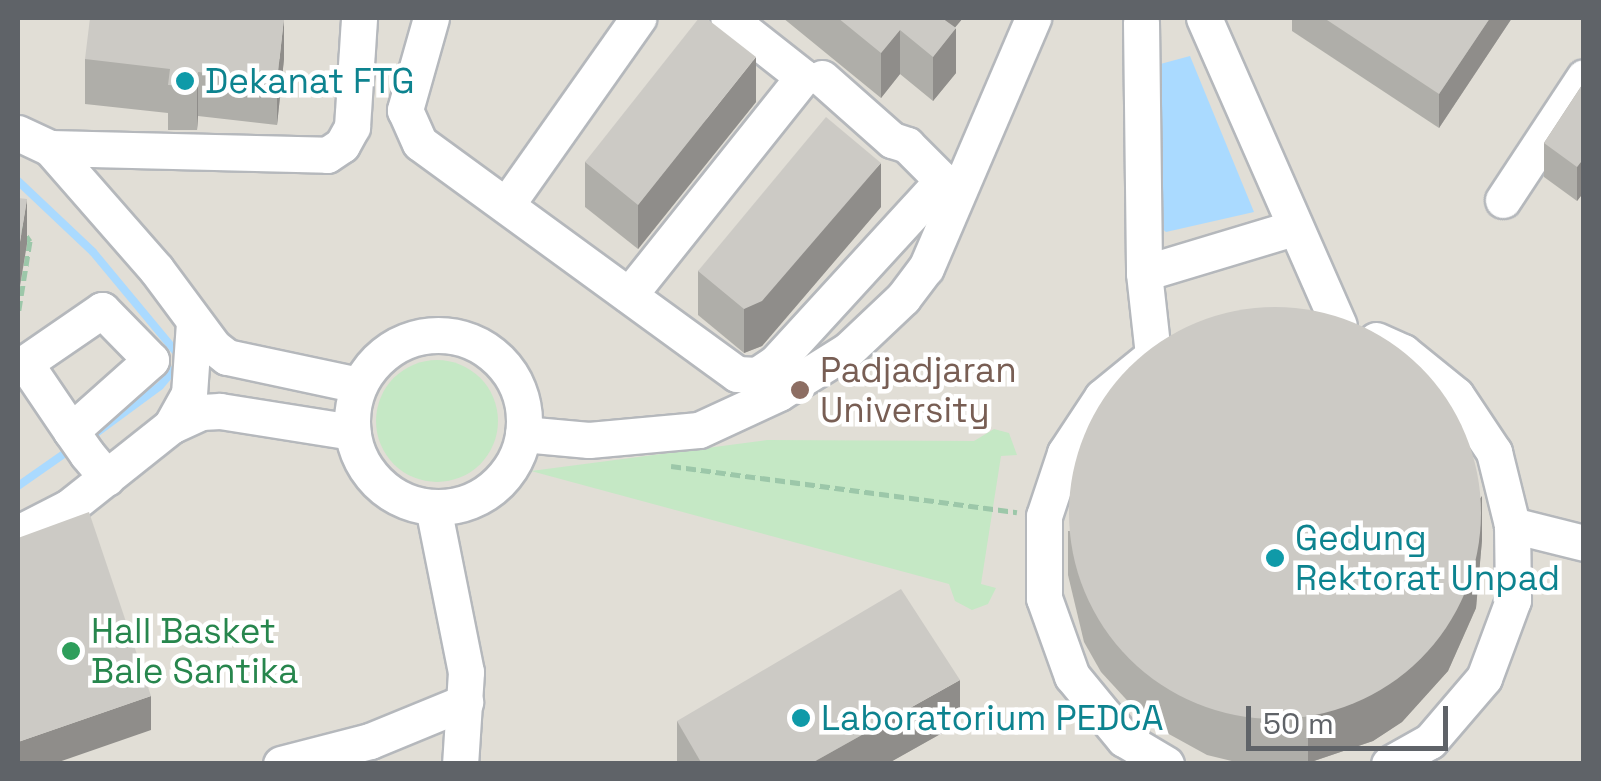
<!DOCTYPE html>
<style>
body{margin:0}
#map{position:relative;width:1601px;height:781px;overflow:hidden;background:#f1efe8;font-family:"Space Grotesk",sans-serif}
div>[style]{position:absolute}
.education>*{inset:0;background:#e1ded6}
.green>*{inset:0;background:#c5e8c5}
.round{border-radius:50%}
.water>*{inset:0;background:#aadaff}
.stream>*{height:8px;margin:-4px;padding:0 4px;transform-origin:4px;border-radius:4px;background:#aadaff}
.path>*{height:5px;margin-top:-2.5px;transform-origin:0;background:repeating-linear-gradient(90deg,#9cc7a9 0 10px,transparent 0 15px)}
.roads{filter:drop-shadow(2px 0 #b5b8bc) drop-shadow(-2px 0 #b5b8bc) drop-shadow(0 2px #b5b8bc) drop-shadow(0 -2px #b5b8bc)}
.minor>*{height:35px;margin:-17.5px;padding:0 17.5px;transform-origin:17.5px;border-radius:17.5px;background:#fff}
.minor>.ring{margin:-17.5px;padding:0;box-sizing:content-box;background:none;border:35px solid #fff;border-radius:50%}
.wall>*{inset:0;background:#afaea9}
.shaded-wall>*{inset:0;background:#8f8d8a}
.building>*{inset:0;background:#cccac5}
.dots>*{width:28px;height:28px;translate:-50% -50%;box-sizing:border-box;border:5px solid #fff;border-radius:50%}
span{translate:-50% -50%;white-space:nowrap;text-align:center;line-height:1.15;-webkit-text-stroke:9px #fff;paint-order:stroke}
.culture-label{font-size:35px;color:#0d838f}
.left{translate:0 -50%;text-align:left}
.education-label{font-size:35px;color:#785e54}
.leisure-label{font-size:35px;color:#27864d}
.frame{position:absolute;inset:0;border:20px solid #5f6368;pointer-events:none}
.scale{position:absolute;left:1246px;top:706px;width:202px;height:45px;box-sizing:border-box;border:5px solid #5f6368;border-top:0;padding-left:12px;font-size:30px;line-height:35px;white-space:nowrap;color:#5f6368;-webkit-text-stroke:8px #fff;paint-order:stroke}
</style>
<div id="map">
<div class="education">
<div style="clip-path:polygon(18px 18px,1583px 18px,1583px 763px,18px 763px)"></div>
</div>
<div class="green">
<div class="round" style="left:376px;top:360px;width:122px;height:122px"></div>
<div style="clip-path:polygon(994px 429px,1009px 433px,1017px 455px,1001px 456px,981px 584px,996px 588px,988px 604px,972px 610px,955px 601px,949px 584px,531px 471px,767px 440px,974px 441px)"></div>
</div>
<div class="water">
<div style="clip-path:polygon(1190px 56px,1254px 212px,1166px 232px,1160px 227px,1153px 66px)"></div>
</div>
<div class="stream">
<div style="left:18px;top:181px;width:103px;rotate:43.4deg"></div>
<div style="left:93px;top:252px;width:131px;rotate:50.3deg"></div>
<div style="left:88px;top:439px;width:89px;rotate:-36.4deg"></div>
<div style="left:160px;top:386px;width:26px;rotate:-50deg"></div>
<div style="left:18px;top:486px;width:65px;rotate:-34.9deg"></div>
</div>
<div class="path">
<div style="left:18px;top:224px;width:21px;rotate:55deg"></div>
<div style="left:30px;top:241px;width:75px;rotate:99.2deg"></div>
<div style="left:671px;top:466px;width:349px;rotate:7.6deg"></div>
</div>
<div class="roads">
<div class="minor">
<div style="left:431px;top:18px;width:96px;rotate:105.8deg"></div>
<div style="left:405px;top:110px;width:36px;rotate:66deg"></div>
<div style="left:420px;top:143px;width:392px;rotate:36.1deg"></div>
<div style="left:737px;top:374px;width:20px;rotate:3deg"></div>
<div style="left:757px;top:375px;width:23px;rotate:-34deg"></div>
<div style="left:776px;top:362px;width:247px;rotate:-47.5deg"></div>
<div style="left:1204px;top:18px;width:335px;rotate:66.3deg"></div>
<div style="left:1141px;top:22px;width:251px;rotate:89.3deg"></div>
<div style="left:1144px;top:273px;width:81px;rotate:83.7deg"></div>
<div style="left:822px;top:78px;width:94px;rotate:41.5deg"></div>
<div style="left:892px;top:140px;width:16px;rotate:18deg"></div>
<div style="left:907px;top:145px;width:69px;rotate:45deg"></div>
<div style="left:18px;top:133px;width:35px;rotate:25deg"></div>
<div style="left:50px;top:148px;width:161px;rotate:48.8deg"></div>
<div style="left:156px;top:269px;width:97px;rotate:53.4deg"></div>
<div style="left:214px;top:347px;width:16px;rotate:38deg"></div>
<div style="left:227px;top:357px;width:135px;rotate:12deg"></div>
<div style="left:50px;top:148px;width:277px;rotate:1.4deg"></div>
<div style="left:327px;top:155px;width:18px;rotate:-34deg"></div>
<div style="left:342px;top:145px;width:21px;rotate:-61deg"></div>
<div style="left:352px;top:127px;width:109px;rotate:-86.3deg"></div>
<div style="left:1503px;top:200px;width:147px;rotate:-56.6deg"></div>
<div style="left:507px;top:204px;width:228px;rotate:-54.8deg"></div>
<div style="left:1144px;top:273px;width:156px;rotate:-16.8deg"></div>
<div style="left:629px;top:295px;width:279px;rotate:-51.4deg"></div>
<div style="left:803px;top:77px;width:95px;rotate:-141.8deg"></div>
<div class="ring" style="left:352px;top:335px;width:137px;height:137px"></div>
<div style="left:1376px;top:340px;width:30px;rotate:24deg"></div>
<div style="left:1403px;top:352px;width:68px;rotate:39.1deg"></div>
<div style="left:1456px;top:395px;width:69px;rotate:56.3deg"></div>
<div style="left:1494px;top:452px;width:75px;rotate:76.1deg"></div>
<div style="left:1512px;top:525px;width:75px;rotate:89.2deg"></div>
<div style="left:1513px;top:600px;width:83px;rotate:110.4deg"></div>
<div style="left:1484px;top:678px;width:83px;rotate:130.6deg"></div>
<div style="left:1430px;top:741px;width:47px;rotate:150.7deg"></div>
<div style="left:1146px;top:361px;width:57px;rotate:140.7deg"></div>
<div style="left:1102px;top:397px;width:67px;rotate:123.5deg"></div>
<div style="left:1065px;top:453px;width:66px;rotate:108.4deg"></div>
<div style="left:1044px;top:516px;width:82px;rotate:90deg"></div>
<div style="left:1044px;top:598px;width:83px;rotate:70.3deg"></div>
<div style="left:1072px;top:676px;width:82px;rotate:50.5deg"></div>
<div style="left:1124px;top:739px;width:49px;rotate:30.8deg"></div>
<div style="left:171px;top:426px;width:33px;rotate:-25deg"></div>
<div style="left:201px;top:412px;width:19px;rotate:-3deg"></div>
<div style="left:220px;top:411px;width:134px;rotate:9deg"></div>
<div style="left:71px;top:431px;width:107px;rotate:-41.6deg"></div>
<div style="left:151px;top:360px;width:70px;rotate:-134.4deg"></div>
<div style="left:102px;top:310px;width:93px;rotate:145.5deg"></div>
<div style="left:25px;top:363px;width:82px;rotate:55.9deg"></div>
<div style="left:71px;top:431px;width:28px;rotate:55deg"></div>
<div style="left:87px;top:454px;width:31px;rotate:50deg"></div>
<div style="left:523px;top:434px;width:66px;rotate:5.2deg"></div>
<div style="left:589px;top:440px;width:110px;rotate:-5.2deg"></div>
<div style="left:699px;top:430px;width:88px;rotate:-24.8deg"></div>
<div style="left:779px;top:393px;width:81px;rotate:-31.9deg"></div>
<div style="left:848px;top:350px;width:76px;rotate:-43.4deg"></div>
<div style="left:903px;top:298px;width:38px;rotate:-53deg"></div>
<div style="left:926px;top:268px;width:272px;rotate:-66.8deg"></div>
<div style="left:433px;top:507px;width:168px;rotate:78.7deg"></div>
<div style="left:466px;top:672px;width:92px;rotate:93.7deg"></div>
<div style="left:1512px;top:525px;width:74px;rotate:14deg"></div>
<div style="left:18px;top:533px;width:57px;rotate:-27deg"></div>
<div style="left:69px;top:507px;width:130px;rotate:-38.5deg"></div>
<div style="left:171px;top:426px;width:37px;rotate:-61deg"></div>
<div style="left:189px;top:394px;width:71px;rotate:-86deg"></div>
<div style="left:281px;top:764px;width:92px;rotate:-14.5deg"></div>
<div style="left:370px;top:741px;width:103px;rotate:-22.3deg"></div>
</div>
</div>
<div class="wall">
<div style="clip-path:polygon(783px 18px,963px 18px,955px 27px,956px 73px,933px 101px,900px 74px,881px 98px)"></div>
<div style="clip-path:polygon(1292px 18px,1512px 18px,1439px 128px,1292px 31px)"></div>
<div style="clip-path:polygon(85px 59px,284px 59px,277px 125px,198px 116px,197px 130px,168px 130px,168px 113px,85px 104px)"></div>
<div style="clip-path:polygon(1584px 82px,1584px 192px,1577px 201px,1544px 177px,1544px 143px)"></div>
<div style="clip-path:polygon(756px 102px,638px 249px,585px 207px,585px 162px)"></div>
<div style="clip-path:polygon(881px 207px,762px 346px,744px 353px,698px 315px,698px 271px)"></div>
<div style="clip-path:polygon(1068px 531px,1482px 540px,1476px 608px,1448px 671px,1402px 722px,1373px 741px,1308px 763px,1240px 763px,1207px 755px,1147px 722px,1101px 672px,1084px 642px,1068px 575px)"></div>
<div style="clip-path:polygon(677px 721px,960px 723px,887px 764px,677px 764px)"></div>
</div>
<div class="shaded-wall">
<div style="clip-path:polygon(284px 18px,284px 59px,277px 125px,277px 81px)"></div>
<div style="clip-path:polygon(933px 18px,963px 18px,933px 54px)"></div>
<div style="clip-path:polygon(1490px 18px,1512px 18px,1439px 128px,1439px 94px)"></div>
<div style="clip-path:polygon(956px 28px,956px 73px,933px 101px,933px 57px)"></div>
<div style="clip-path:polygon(900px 30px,900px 74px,881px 98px,881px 53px)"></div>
<div style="clip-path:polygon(756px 57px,756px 102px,638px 249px,638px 205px)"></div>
<div style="clip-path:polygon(198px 72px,198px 116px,197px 130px,197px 86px)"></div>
<div style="clip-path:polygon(1584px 158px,1584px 192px,1577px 201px,1577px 167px)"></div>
<div style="clip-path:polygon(881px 163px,881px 207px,762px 346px,744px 353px,744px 309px)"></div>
<div style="clip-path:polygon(27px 199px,27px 244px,18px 298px,18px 254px)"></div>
<div style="clip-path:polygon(1482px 496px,1482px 540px,1476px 608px,1448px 671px,1402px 722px,1373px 741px,1308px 763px,1308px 718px)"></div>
<div style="clip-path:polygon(960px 680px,960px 723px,887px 764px,810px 764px)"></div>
<div style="clip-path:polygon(151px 696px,151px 730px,53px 764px,18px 764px,18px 742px)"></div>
</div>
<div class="building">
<div style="clip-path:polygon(90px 18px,284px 18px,277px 81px,198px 72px,197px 86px,168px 85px,170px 69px,85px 59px)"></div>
<div style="clip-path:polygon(699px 18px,706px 18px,756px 57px,638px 205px,585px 162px)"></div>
<div style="clip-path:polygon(838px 18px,942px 18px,956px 28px,933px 57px,900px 30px,881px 53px)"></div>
<div style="clip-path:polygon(1324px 18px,1490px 18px,1439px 94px)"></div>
<div style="clip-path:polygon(1584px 82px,1584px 158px,1577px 167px,1544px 143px)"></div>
<div style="clip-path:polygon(826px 117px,881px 163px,762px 301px,744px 309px,698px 271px)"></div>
<div style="clip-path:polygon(18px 198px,27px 199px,18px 254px)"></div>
<div class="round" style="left:1069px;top:307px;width:412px;height:412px"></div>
<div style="clip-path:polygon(89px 512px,151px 696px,18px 742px,18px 538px)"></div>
<div style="clip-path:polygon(901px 589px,960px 680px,810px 764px,702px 764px,677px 721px)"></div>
</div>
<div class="dots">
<div style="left:185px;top:81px;background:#0f9aa8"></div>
<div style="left:800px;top:390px;background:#8d6e63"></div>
<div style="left:1275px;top:558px;background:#0f9aa8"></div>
<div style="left:71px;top:651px;background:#2e9e5b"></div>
<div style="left:801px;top:718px;background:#0f9aa8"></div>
</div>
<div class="culture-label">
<span class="left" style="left:205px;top:81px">Dekanat FTG</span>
<span class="left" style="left:1295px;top:558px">Gedung<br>Rektorat Unpad</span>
<span class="left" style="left:821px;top:718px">Laboratorium PEDCA</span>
</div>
<div class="education-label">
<span class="left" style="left:820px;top:390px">Padjadjaran<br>University</span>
</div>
<div class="leisure-label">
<span class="left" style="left:91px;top:651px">Hall Basket<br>Bale Santika</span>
</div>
<div class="frame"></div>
<div class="scale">50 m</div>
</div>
